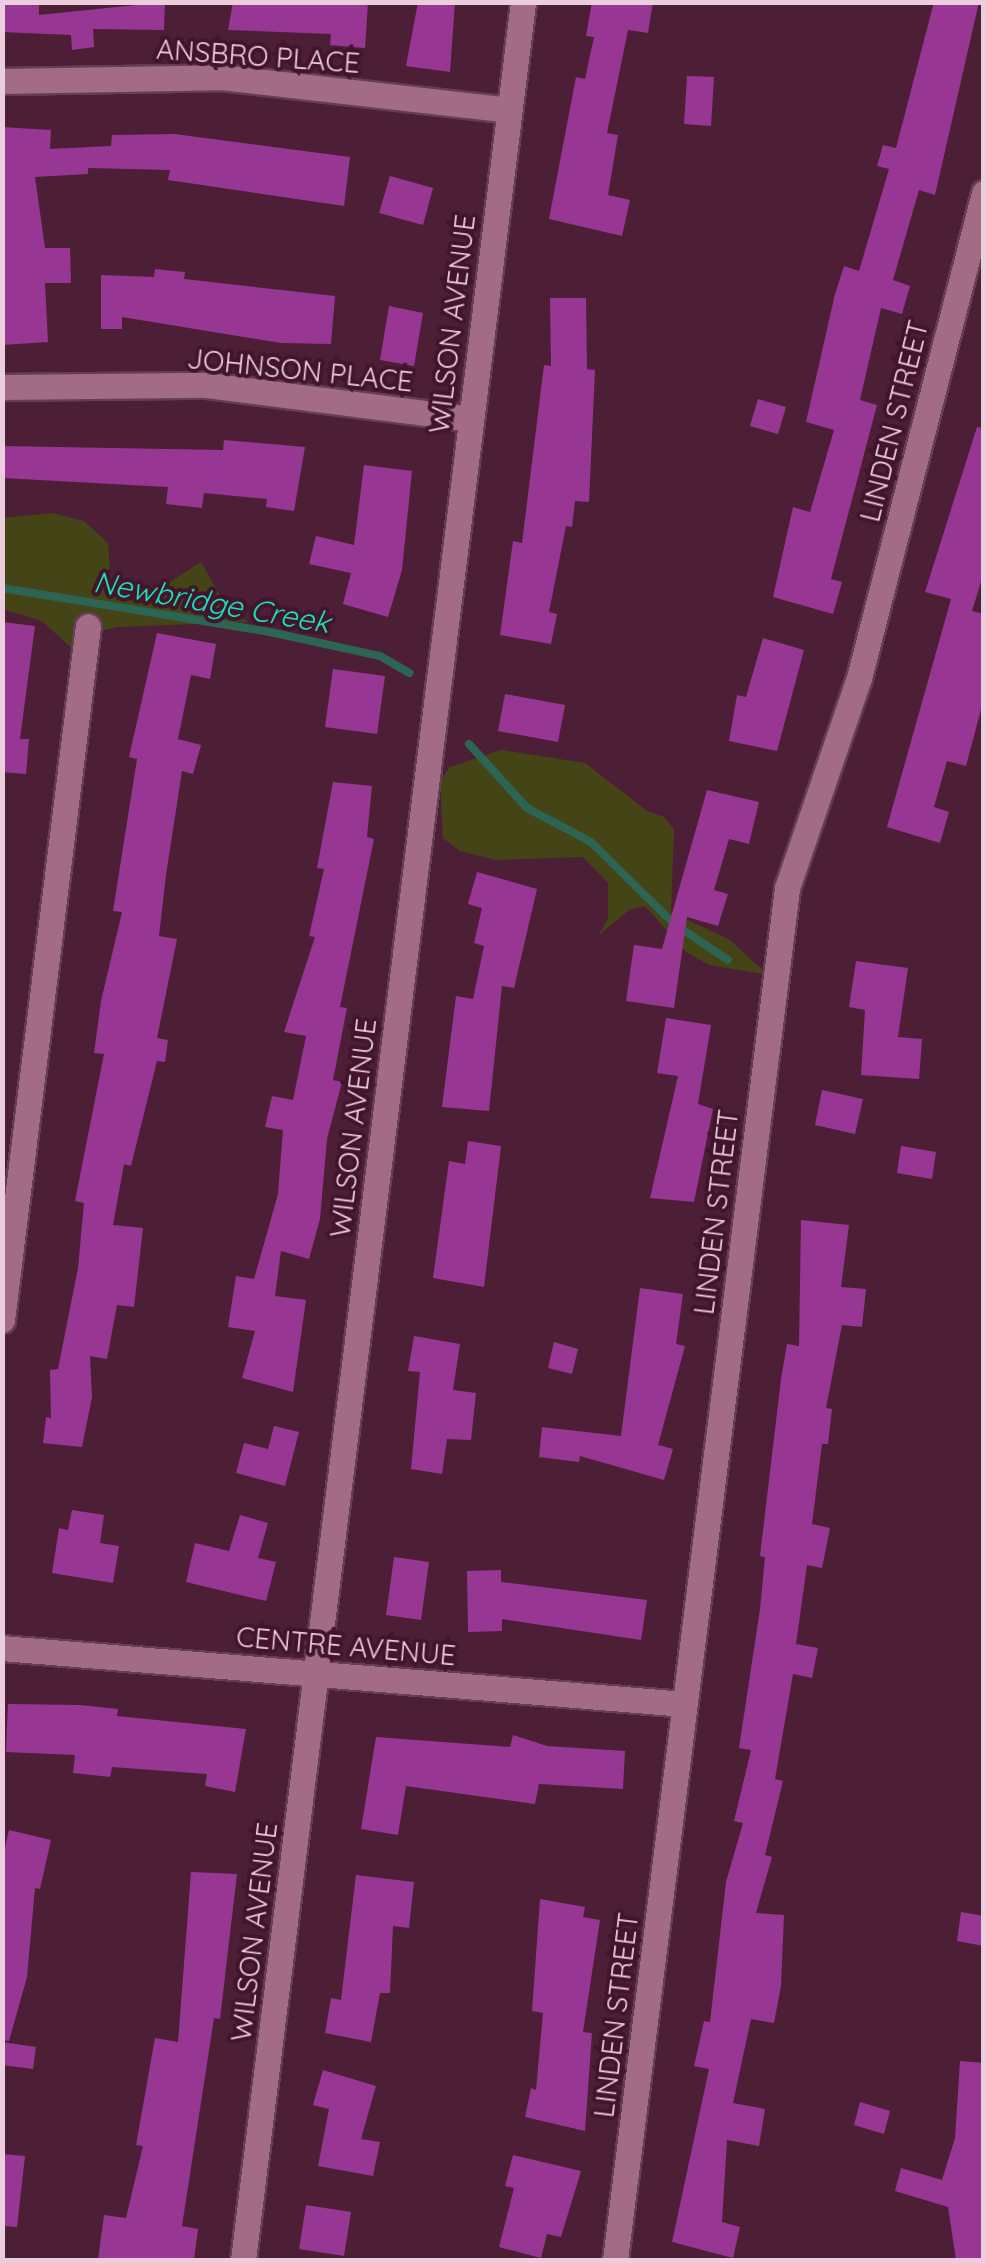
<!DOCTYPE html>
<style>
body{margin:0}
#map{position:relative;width:986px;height:2263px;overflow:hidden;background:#4d1f37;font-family:Quicksand,sans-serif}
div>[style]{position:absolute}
.green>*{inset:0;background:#444417}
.stream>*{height:8px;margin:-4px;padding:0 4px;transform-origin:4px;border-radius:4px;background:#2c6553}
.building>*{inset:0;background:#973793}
.roads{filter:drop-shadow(2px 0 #653d54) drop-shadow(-2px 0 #653d54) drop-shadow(0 2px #653d54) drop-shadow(0 -2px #653d54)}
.minor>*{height:25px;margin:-12.5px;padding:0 12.5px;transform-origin:12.5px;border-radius:12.5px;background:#a26c86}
span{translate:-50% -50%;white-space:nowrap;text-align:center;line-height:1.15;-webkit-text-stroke:8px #42142d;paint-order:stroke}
.street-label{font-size:28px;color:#eccddb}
.water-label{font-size:30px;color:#17e2b1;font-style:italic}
.frame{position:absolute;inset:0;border:5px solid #eccddb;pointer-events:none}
</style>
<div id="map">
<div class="green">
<div style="clip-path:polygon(52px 513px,84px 521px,108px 543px,111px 584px,125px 592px,164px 586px,201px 562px,226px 606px,248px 622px,118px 627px,99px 631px,77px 653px,42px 621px,3px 609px,3px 518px)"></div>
<div style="clip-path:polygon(501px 750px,585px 763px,647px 811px,664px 817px,674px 829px,671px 912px,730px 940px,768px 975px,709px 965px,686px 952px,645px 906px,629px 910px,598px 936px,608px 918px,608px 883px,583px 857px,496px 860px,460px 851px,443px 838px,440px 781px,450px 767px)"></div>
</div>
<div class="stream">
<div style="left:2px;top:588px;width:272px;rotate:9.3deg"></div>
<div style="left:270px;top:632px;width:113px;rotate:12.3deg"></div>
<div style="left:380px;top:656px;width:34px;rotate:30deg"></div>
<div style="left:469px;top:744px;width:86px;rotate:47.8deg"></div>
<div style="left:527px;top:808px;width:72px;rotate:28deg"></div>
<div style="left:591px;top:842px;width:115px;rotate:44.6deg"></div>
<div style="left:673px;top:923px;width:66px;rotate:33.9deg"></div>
</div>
<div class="building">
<div style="clip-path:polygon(2px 2px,39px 2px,39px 15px,165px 2px,164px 30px,93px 29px,94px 47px,72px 50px,71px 35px,2px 32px)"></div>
<div style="clip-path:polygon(233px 2px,368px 2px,365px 48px,330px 45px,331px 34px,228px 30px)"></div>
<div style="clip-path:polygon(418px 2px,455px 2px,450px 72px,406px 66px)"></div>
<div style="clip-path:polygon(592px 2px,653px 2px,648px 33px,628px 30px,607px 133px,618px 135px,608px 195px,630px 200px,622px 236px,549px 219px,576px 77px,585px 79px,594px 37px,586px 36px)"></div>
<div style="clip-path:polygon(934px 2px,979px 2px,935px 195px,919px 190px,893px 280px,910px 286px,902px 314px,881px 308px,860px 400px,877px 405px,831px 579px,842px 582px,833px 614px,773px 597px,793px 507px,810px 512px,834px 430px,806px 422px,835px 294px,844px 266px,859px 271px,889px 169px,877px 166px,883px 145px,896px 148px)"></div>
<div style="clip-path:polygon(687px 76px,714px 77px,711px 126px,684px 124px)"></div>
<div style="clip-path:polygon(2px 127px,51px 130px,50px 149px,111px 146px,112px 135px,175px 134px,350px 157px,344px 206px,168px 180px,170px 170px,88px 168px,88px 174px,35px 177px,45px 248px,70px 248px,71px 283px,45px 283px,48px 342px,2px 345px)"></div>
<div style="clip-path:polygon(390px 176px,433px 188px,423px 225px,379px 213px)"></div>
<div style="clip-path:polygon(155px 269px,185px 272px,184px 279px,335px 296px,331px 344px,281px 343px,122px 317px,122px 329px,101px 329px,101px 275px,154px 277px)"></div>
<div style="clip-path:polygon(550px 298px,586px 298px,587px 369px,595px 370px,589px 502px,575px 501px,572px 527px,566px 526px,549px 612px,557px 614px,551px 644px,500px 635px,513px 541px,522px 543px,544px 365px,551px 366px)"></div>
<div style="clip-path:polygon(389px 306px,423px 313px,414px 366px,380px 360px)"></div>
<div style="clip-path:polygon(758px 399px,786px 407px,778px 434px,750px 426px)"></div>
<div style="clip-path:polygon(977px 427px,984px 428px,984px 572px,972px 611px,984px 614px,984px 698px,966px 766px,947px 761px,934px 807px,949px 812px,940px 843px,887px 827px,951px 599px,925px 592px)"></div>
<div style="clip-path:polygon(224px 440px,305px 447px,294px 511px,266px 507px,267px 499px,204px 493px,202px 508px,166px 504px,168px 487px,2px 478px,2px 446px,223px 450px)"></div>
<div style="clip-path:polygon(364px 465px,412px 471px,402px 570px,388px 617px,343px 604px,351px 573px,309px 564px,316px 536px,354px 545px)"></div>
<div style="clip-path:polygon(2px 622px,35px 626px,20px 739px,29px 739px,26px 774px,2px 772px)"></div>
<div style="clip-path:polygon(157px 633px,216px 644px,210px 679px,191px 675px,178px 739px,201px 745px,193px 774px,182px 771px,166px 875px,159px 936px,177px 939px,157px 1038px,168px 1040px,165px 1062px,157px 1061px,131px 1166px,124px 1164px,113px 1225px,143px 1228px,134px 1307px,117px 1305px,107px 1359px,90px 1356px,92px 1397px,82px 1447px,43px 1443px,46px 1417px,51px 1418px,50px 1370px,58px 1369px,78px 1268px,84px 1203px,75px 1201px,104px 1054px,94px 1053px,101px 1001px,122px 912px,113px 911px,137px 759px,129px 757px)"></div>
<div style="clip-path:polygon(763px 638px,804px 650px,777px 751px,729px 741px,737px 695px,746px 697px)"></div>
<div style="clip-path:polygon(333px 669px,385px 676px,377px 734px,325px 727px)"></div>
<div style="clip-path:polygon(505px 694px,565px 705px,558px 742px,498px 731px)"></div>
<div style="clip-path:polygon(333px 782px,372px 786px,367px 837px,374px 839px,340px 1007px,347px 1008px,333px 1080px,342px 1082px,327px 1139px,320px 1219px,309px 1259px,281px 1251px,275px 1296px,306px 1300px,293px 1392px,242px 1378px,255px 1331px,228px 1327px,236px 1276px,254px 1279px,278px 1194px,283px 1130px,265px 1127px,272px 1096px,293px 1100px,306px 1036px,284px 1032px,315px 937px,309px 936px,324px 869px,317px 868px)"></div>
<div style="clip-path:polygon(707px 790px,759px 802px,749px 844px,729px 839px,714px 890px,728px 894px,718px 926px,687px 917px,674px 1008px,626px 1001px,634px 945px,662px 949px)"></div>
<div style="clip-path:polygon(477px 872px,537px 889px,514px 988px,502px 986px,489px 1111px,442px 1107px,456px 996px,473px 999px,484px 946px,474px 943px,482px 908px,468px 904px)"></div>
<div style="clip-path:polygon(856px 961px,908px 968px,898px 1037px,922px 1039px,919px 1079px,861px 1075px,865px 1010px,849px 1007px)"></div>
<div style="clip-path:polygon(666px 1018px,711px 1025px,698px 1104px,713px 1109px,694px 1202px,650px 1198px,678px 1076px,657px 1073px)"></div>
<div style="clip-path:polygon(822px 1090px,863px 1099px,855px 1134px,815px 1125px)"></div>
<div style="clip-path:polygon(468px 1141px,501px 1146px,484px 1287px,433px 1278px,449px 1161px,465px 1164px)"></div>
<div style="clip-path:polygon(901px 1146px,936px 1152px,932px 1179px,897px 1173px)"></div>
<div style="clip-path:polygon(801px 1220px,849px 1225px,841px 1287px,866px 1289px,862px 1327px,842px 1325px,826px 1408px,832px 1409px,828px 1444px,822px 1444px,812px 1524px,830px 1528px,822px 1568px,807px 1565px,796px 1644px,818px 1648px,812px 1678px,793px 1674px,775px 1779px,783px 1781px,765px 1855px,772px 1857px,756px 1913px,784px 1915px,781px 1986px,774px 2023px,751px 2019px,733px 2103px,765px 2109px,759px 2146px,727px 2140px,722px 2222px,740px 2227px,733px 2258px,672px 2242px,709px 2069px,694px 2066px,704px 2021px,710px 2022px,726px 1882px,743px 1823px,734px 1821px,751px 1750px,739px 1748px,760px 1609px,765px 1557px,760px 1556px,781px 1379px,787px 1344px,799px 1346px)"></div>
<div style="clip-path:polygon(640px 1288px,683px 1294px,676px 1344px,685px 1346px,658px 1445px,673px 1449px,664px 1480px,580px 1456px,579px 1462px,539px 1457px,542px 1427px,621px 1436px)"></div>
<div style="clip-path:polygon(414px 1336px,460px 1344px,453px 1390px,476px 1393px,471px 1440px,447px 1439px,442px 1474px,411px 1469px,420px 1372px,408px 1371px)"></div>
<div style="clip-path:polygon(554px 1342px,578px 1349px,572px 1374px,548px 1368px)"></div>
<div style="clip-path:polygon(274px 1426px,299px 1432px,285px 1486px,236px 1473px,244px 1443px,268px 1449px)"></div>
<div style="clip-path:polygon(72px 1510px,104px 1515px,100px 1543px,119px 1546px,113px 1583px,52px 1573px,59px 1528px,68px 1530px)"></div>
<div style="clip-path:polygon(240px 1515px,268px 1523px,258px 1558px,276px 1562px,266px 1601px,186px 1582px,195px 1543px,229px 1551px)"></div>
<div style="clip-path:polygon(394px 1557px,429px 1562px,421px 1620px,386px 1615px)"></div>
<div style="clip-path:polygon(501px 1570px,501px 1582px,647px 1600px,641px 1640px,502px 1619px,502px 1631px,468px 1632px,467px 1571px)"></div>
<div style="clip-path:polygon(8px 1704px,80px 1705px,118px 1709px,117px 1716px,246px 1729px,235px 1792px,205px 1786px,207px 1774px,112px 1767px,110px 1777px,73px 1773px,75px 1755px,6px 1752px)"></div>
<div style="clip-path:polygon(513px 1735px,547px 1746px,625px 1751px,623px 1789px,539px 1784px,535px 1804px,406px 1786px,398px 1835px,361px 1829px,376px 1737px,510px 1747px)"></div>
<div style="clip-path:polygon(9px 1830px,51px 1840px,40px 1889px,35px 1888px,27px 1977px,9px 2041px,2px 2040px,2px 1860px)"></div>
<div style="clip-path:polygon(191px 1872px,237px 1874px,220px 2019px,214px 2018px,182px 2226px,198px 2229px,194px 2260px,98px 2260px,104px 2215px,126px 2218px,143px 2146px,136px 2145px,155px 2038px,178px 2042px)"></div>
<div style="clip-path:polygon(356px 1875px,414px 1882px,409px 1928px,393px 1926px,390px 1993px,380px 1993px,371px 2042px,325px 2033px,331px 1998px,341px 2000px)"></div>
<div style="clip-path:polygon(540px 1899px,585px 1907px,583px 1917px,600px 1920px,583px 2032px,592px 2033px,585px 2131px,525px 2117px,531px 2088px,536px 2090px,543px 2013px,532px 2011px)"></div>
<div style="clip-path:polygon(961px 1912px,984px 1916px,984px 1946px,957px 1941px)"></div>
<div style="clip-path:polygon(2px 2042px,36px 2047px,33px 2069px,2px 2065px)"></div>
<div style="clip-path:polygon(960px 2061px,984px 2063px,984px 2260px,956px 2260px,948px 2207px,895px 2191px,901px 2168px,942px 2180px,955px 2138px)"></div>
<div style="clip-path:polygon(323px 2070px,376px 2086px,361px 2139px,380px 2142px,373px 2176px,318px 2166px,329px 2109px,313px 2105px)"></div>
<div style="clip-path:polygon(860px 2102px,890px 2111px,884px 2134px,854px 2125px)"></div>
<div style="clip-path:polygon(2px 2154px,25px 2156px,17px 2227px,2px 2226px)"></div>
<div style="clip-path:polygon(513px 2155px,581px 2171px,561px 2237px,547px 2234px,541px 2258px,499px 2247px,514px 2188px,505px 2186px)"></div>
<div style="clip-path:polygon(306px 2205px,351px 2212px,344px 2256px,299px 2249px)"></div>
</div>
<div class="roads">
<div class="minor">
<div style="left:2px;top:81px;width:219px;rotate:-1deg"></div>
<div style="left:221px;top:77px;width:290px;rotate:6.5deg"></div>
<div style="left:2px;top:387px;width:205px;rotate:-0.6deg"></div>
<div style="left:207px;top:385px;width:266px;rotate:7.3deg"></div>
<div style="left:2px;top:1320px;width:699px;rotate:-82.94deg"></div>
<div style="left:2px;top:1648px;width:685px;rotate:4.69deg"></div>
<div style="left:243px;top:2260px;width:2275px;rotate:-82.93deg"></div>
<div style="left:615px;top:2260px;width:1383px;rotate:-82.85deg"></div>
<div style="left:787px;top:888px;width:222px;rotate:-71.1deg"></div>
<div style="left:859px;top:678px;width:501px;rotate:-75.55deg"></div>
</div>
</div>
<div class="street-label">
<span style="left:258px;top:56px;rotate:4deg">ANSBRO PLACE</span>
<span style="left:452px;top:324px;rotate:-83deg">WILSON AVENUE</span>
<span style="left:300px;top:370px;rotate:6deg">JOHNSON PLACE</span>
<span style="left:894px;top:421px;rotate:-76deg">LINDEN STREET</span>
<span style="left:353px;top:1128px;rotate:-83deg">WILSON AVENUE</span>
<span style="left:716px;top:1212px;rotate:-83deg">LINDEN STREET</span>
<span style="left:346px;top:1646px;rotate:5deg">CENTRE AVENUE</span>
<span style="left:254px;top:1932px;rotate:-83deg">WILSON AVENUE</span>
<span style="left:616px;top:2015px;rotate:-83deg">LINDEN STREET</span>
</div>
<div class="water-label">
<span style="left:212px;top:602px;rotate:10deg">Newbridge Creek</span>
</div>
<div class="frame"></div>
</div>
